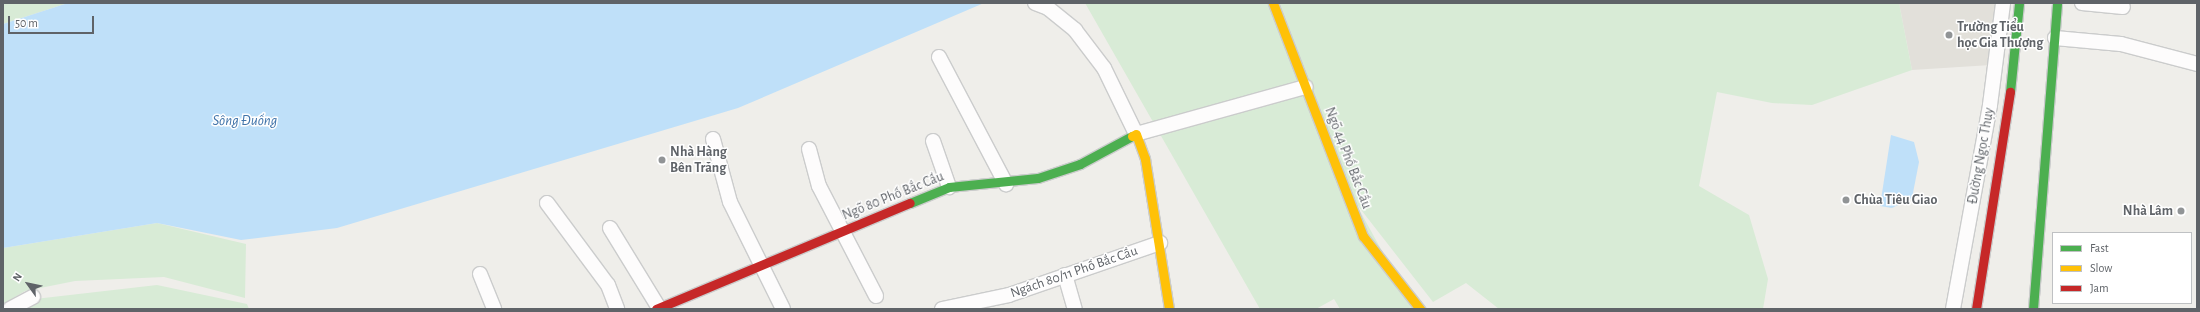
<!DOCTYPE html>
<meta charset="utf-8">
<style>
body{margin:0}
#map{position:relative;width:2200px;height:312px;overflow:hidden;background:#efeeea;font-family:"Alegreya Sans",sans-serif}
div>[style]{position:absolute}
.education>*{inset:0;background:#e2e0da}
.green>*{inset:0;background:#d8ebd6}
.water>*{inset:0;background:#bfe0f9}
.roads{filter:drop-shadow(1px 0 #cbcccc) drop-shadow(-1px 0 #cbcccc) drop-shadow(0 1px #cbcccc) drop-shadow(0 -1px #cbcccc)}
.street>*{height:14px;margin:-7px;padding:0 7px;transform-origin:7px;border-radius:7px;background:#fdfcfc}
.fast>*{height:9px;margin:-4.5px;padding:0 4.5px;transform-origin:4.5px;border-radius:4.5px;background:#4caf50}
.slow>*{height:9px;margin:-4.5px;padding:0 4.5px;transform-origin:4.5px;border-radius:4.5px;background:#ffc107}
.jam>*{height:9px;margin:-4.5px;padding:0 4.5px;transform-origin:4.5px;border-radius:4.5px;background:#c62828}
.dots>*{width:11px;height:11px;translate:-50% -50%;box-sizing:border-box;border:2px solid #fff;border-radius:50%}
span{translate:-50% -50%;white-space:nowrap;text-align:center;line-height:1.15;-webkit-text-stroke:3px #fff;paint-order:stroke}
.poi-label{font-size:14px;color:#5f6368;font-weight:700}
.left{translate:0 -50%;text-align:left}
.right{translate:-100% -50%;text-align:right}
.street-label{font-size:14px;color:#5f6368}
.water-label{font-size:15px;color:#4174aa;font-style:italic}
.frame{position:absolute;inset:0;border:4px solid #5f6368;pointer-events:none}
.legend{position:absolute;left:2052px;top:232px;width:140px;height:72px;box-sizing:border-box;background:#fff;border:1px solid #bfc1c3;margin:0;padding:5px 7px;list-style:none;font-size:12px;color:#5f6368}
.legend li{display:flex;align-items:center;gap:8px;height:20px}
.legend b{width:20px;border:1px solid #bfc1c3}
.north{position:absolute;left:8px;top:264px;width:40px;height:40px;-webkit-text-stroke:3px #fff;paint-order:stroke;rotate:303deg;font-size:11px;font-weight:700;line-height:16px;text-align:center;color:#5f6368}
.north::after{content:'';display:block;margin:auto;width:14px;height:18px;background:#5f6368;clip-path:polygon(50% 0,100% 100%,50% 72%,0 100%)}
.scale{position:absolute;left:8px;top:16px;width:86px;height:18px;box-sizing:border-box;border:2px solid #5f6368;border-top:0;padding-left:5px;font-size:12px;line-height:14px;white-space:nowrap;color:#5f6368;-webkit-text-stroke:3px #fff;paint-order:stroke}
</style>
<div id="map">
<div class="education">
<div style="clip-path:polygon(1899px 3px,1995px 3px,1991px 65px,1912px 70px)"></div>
</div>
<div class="green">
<div style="clip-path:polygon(3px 3px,68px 3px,3px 24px)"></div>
<div style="clip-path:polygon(1085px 3px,1899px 3px,1912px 70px,1812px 105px,1772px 103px,1717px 92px,1699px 186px,1749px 215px,1768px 279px,1763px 309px,1499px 309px,1466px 283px,1433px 302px,1355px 202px,1414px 309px,1340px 309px,1334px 299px,1316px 309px,1260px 309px)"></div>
<div style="clip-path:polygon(157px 223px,246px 244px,245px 298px,164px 277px,75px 281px,25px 291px,3px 304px,3px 248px)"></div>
<div style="clip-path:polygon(157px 285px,247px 304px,249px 309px,16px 309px,35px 299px)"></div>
</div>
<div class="water">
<div style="clip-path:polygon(68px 3px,984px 3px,738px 108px,337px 228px,241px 240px,157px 223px,3px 248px,3px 24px)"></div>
<div style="clip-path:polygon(1891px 135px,1914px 142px,1919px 162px,1912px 198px,1892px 208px,1880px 206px)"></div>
</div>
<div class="roads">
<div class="street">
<div style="left:1035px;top:3px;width:14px;rotate:21deg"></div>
<div style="left:1048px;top:8px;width:35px;rotate:39deg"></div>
<div style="left:1075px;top:30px;width:48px;rotate:52.7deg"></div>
<div style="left:1104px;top:68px;width:73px;rotate:64.1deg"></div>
<div style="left:1136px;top:134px;width:176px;rotate:-15.5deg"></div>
<div style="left:2082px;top:3px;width:41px;rotate:5.6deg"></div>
<div style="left:2055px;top:38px;width:66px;rotate:5.2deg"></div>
<div style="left:2121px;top:44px;width:79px;rotate:14.7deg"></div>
<div style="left:939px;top:57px;width:144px;rotate:62.2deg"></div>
<div style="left:713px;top:139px;width:65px;rotate:74.9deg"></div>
<div style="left:730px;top:202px;width:119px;rotate:63.6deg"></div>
<div style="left:933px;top:141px;width:49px;rotate:70.8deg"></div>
<div style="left:809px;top:149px;width:38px;rotate:75deg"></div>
<div style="left:819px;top:186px;width:124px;rotate:62.6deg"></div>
<div style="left:547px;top:203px;width:102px;rotate:53.4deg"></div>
<div style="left:608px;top:285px;width:26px;rotate:69deg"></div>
<div style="left:610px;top:228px;width:94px;rotate:58.5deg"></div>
<div style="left:480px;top:274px;width:38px;rotate:68deg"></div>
<div style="left:1065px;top:275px;width:35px;rotate:74deg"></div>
<div style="left:10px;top:309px;width:26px;rotate:-28deg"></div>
<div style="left:942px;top:309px;width:68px;rotate:-11.8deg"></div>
<div style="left:1009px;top:295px;width:160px;rotate:-19deg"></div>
<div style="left:1953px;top:309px;width:207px;rotate:-79.7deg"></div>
<div style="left:1990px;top:105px;width:103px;rotate:-82.7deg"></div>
</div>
<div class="fast">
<div style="left:2010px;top:92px;width:89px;rotate:-84.2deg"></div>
<div style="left:910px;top:203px;width:42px;rotate:-22.3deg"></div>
<div style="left:949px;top:187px;width:89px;rotate:-5.8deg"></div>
<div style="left:1038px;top:178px;width:44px;rotate:-18.4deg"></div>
<div style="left:1080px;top:164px;width:59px;rotate:-28.3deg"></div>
<div style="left:2033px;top:309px;width:307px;rotate:-85.5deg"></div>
</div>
<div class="slow">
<div style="left:1273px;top:3px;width:250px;rotate:68.9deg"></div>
<div style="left:1363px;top:236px;width:93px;rotate:52deg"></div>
<div style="left:1132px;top:136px;width:4px;rotate:-27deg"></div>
<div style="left:1136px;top:134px;width:27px;rotate:70deg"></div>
<div style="left:1145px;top:159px;width:152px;rotate:80.9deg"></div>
</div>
<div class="jam">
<div style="left:656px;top:309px;width:275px;rotate:-22.7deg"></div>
<div style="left:1976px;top:309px;width:220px;rotate:-81.1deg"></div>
</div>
</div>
<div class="dots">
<div style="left:1949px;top:35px;background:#919496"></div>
<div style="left:662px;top:160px;background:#919496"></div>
<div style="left:1846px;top:200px;background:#919496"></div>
<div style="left:2181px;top:211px;background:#919496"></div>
</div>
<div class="poi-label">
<span class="left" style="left:1957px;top:35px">Trường Tiểu<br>học Gia Thượng</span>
<span class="left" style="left:670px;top:160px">Nhà Hàng<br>Bên Trăng</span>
<span class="left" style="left:1854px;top:200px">Chùa Tiêu Giao</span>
<span class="right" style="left:2173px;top:211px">Nhà Lâm</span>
</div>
<div class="street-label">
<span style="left:1981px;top:156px;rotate:-80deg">Đường Ngọc Thụy</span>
<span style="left:1348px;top:158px;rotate:69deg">Ngõ 44 Phố Bắc Cầu</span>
<span style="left:893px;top:196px;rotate:-22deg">Ngõ 80 Phố Bắc Cầu</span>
<span style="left:1074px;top:272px;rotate:-19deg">Ngách 80/11 Phố Bắc Cầu</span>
</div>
<div class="water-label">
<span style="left:245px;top:121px">Sông Đuống</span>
</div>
<div class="frame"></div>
<ul class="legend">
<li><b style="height:5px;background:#4caf50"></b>Fast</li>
<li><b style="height:5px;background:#ffc107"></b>Slow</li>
<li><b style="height:5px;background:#c62828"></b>Jam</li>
</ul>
<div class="north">N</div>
<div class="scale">50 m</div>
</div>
